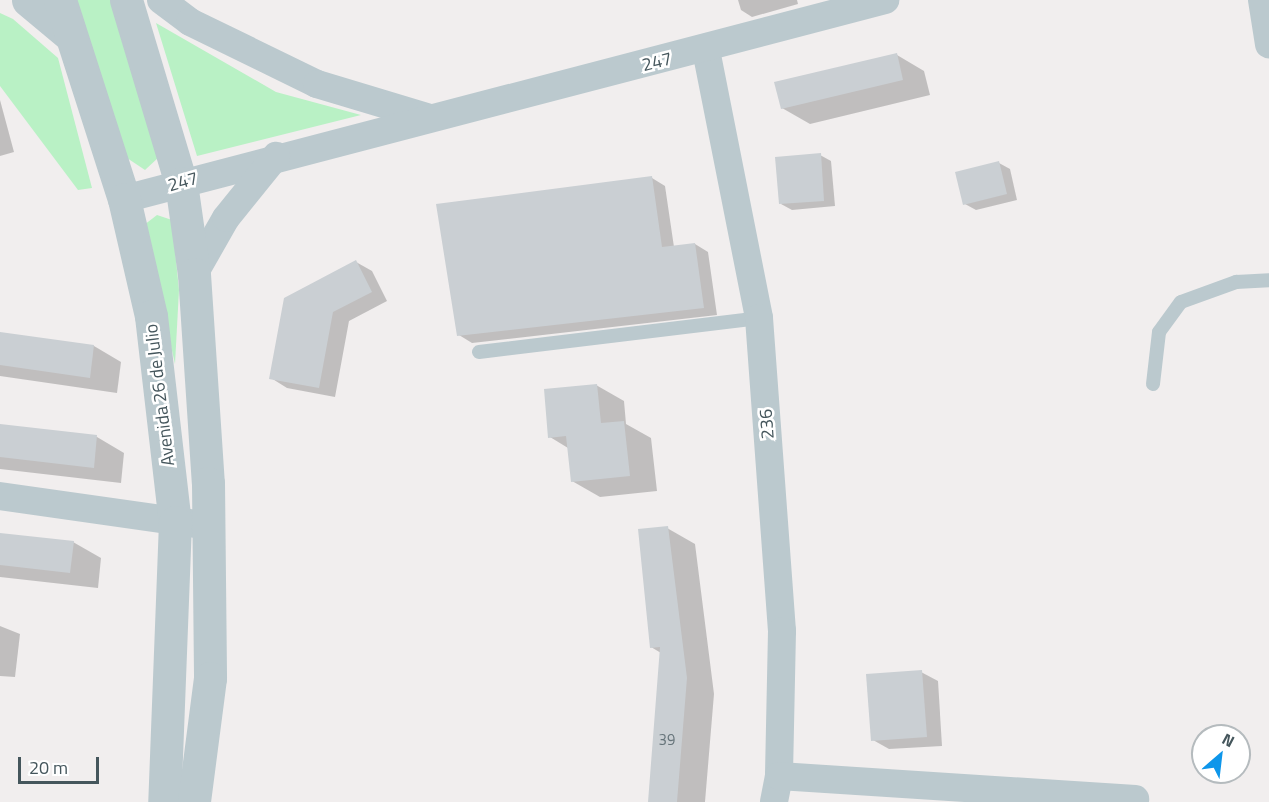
<!DOCTYPE html>
<style>
body{margin:0}
#map{position:relative;width:1269px;height:802px;overflow:hidden;background:#f1eeee;font-family:"Titillium Web",sans-serif}
div>[style]{position:absolute}
.green>*{inset:0;background:#b9f1c5}
.shadow>*{inset:0;background:#0003}
.building>*{inset:0;background:#cacfd3}
.service>*{height:14px;margin:-7px;padding:0 7px;transform-origin:7px;border-radius:7px;background:#bbc9ce}
.minor>*{height:28px;margin:-14px;padding:0 14px;transform-origin:14px;border-radius:14px;background:#bbc9ce}
.tertiary>*{height:33px;margin:-16.5px;padding:0 16.5px;transform-origin:16.5px;border-radius:16.5px;background:#bbc9ce}
span{translate:-50% -50%;white-space:nowrap;text-align:center;line-height:1.15;-webkit-text-stroke:5px #fff;paint-order:stroke}
.number-label{font-size:15px;color:#66747a}
.number-label span{-webkit-text-stroke-width:0}
.street-label{font-size:18px;color:#45565c}
.north{position:absolute;left:1191px;top:724px;width:60px;height:60px;box-sizing:border-box;background:#fff;border:2px solid #b5bbbe;border-radius:50%;rotate:28deg;font-size:16px;font-weight:700;line-height:24px;text-align:center;color:#45565c}
.north::after{content:'';display:block;margin:auto;width:21px;height:27px;background:#0e96ea;clip-path:polygon(50% 0,100% 100%,50% 72%,0 100%)}
.scale{position:absolute;left:18px;top:757px;width:81px;height:27px;box-sizing:border-box;border:3px solid #45565c;border-top:0;padding-left:8px;font-size:18px;line-height:21px;white-space:nowrap;color:#45565c;-webkit-text-stroke:4px #fff;paint-order:stroke}
</style>
<div id="map">
<div class="green">
<div style="clip-path:polygon(76px 0,114px 0,159px 157px,145px 170px,127px 158px)"></div>
<div style="clip-path:polygon(0 13px,13px 19px,58px 58px,92px 188px,78px 190px,0 86px)"></div>
<div style="clip-path:polygon(156px 23px,276px 92px,361px 115px,197px 156px)"></div>
<div style="clip-path:polygon(157px 215px,172px 220px,179px 290px,175px 364px,144px 225px)"></div>
</div>
<div class="shadow">
<div style="clip-path:polygon(738px 0,797px 0,798px 4px,752px 17px,741px 10px)"></div>
<div style="clip-path:polygon(897px 55px,924px 71px,930px 95px,810px 124px,782px 108px)"></div>
<div style="clip-path:polygon(0 100px,14px 152px,0 156px)"></div>
<div style="clip-path:polygon(820px 155px,831px 161px,835px 206px,792px 210px,781px 204px)"></div>
<div style="clip-path:polygon(999px 163px,1010px 169px,1017px 200px,976px 210px,965px 204px)"></div>
<div style="clip-path:polygon(652px 178px,665px 186px,674px 247px,695px 244px,708px 252px,717px 315px,472px 343px,459px 335px)"></div>
<div style="clip-path:polygon(356px 262px,372px 271px,387px 301px,349px 321px,335px 397px,287px 388px,271px 378px)"></div>
<div style="clip-path:polygon(0 333px,94px 346px,121px 362px,117px 393px,0 376px)"></div>
<div style="clip-path:polygon(596px 385px,624px 401px,626px 424px,651px 438px,657px 491px,600px 497px,572px 481px,568px 448px,550px 437px)"></div>
<div style="clip-path:polygon(0 425px,97px 437px,124px 453px,121px 483px,0 469px)"></div>
<div style="clip-path:polygon(667px 528px,695px 544px,714px 694px,705px 802px,649px 802px,661px 653px,651px 647px)"></div>
<div style="clip-path:polygon(0 534px,73px 542px,101px 558px,98px 588px,0 577px)"></div>
<div style="clip-path:polygon(0 626px,20px 634px,15px 677px,0 676px)"></div>
<div style="clip-path:polygon(921px 672px,938px 681px,942px 746px,889px 749px,873px 740px)"></div>
</div>
<div class="building">
<div style="clip-path:polygon(897px 53px,903px 80px,781px 109px,774px 82px)"></div>
<div style="clip-path:polygon(821px 153px,824px 201px,779px 204px,775px 157px)"></div>
<div style="clip-path:polygon(999px 161px,1007px 194px,963px 205px,955px 172px)"></div>
<div style="clip-path:polygon(652px 176px,662px 247px,695px 243px,704px 308px,457px 336px,436px 204px)"></div>
<div style="clip-path:polygon(356px 260px,372px 292px,333px 312px,319px 388px,269px 379px,284px 298px)"></div>
<div style="clip-path:polygon(0 332px,94px 345px,90px 378px,0 365px)"></div>
<div style="clip-path:polygon(597px 384px,601px 423px,624px 421px,630px 476px,571px 482px,566px 436px,548px 438px,544px 389px)"></div>
<div style="clip-path:polygon(0 424px,97px 435px,94px 468px,0 457px)"></div>
<div style="clip-path:polygon(668px 526px,687px 678px,677px 802px,648px 802px,660px 647px,650px 648px,638px 529px)"></div>
<div style="clip-path:polygon(0 533px,74px 541px,70px 573px,0 565px)"></div>
<div style="clip-path:polygon(922px 670px,927px 737px,871px 741px,866px 674px)"></div>
</div>
<div class="service">
<div style="left:479px;top:352px;width:282px;rotate:-6.9deg"></div>
<div style="left:1153px;top:384px;width:52px;rotate:-83.4deg"></div>
<div style="left:1159px;top:332px;width:37px;rotate:-54deg"></div>
<div style="left:1181px;top:302px;width:59px;rotate:-20deg"></div>
<div style="left:1236px;top:282px;width:33px;rotate:-3deg"></div>
</div>
<div class="minor">
<div style="left:161px;top:0;width:36px;rotate:37deg"></div>
<div style="left:190px;top:22px;width:141px;rotate:26deg"></div>
<div style="left:317px;top:84px;width:115px;rotate:16.7deg"></div>
<div style="left:1262px;top:0;width:45px;rotate:81deg"></div>
<div style="left:706px;top:50px;width:273px;rotate:78.8deg"></div>
<div style="left:759px;top:318px;width:314px;rotate:85.8deg"></div>
<div style="left:782px;top:631px;width:145px;rotate:91.2deg"></div>
<div style="left:779px;top:776px;width:26px;rotate:101deg"></div>
<div style="left:124px;top:199px;width:787px;rotate:-14.65deg"></div>
<div style="left:194px;top:274px;width:64px;rotate:-60.3deg"></div>
<div style="left:226px;top:218px;width:80px;rotate:-51.1deg"></div>
<div style="left:0;top:496px;width:199px;rotate:8.1deg"></div>
<div style="left:779px;top:776px;width:357px;rotate:3.7deg"></div>
</div>
<div class="tertiary">
<div style="left:28px;top:0;width:55px;rotate:39.8deg"></div>
<div style="left:60px;top:0;width:209px;rotate:72.2deg"></div>
<div style="left:124px;top:199px;width:120px;rotate:77deg"></div>
<div style="left:151px;top:316px;width:207px;rotate:83.4deg"></div>
<div style="left:175px;top:522px;width:280px;rotate:92.2deg"></div>
<div style="left:126px;top:0;width:191px;rotate:73.3deg"></div>
<div style="left:181px;top:183px;width:92px;rotate:81.9deg"></div>
<div style="left:194px;top:274px;width:209px;rotate:86.2deg"></div>
<div style="left:208px;top:483px;width:195px;rotate:89.4deg"></div>
<div style="left:210px;top:678px;width:125px;rotate:97.4deg"></div>
</div>
<div class="number-label">
<span style="left:667px;top:740px">39</span>
</div>
<div class="street-label">
<span style="left:657px;top:62px;rotate:-14deg">247</span>
<span style="left:183px;top:182px;rotate:-16deg">247</span>
<span style="left:160px;top:395px;rotate:-97deg">Avenida 26 de Julio</span>
<span style="left:767px;top:424px;rotate:-94deg">236</span>
</div>
<div class="north">N</div>
<div class="scale">20 m</div>
</div>
